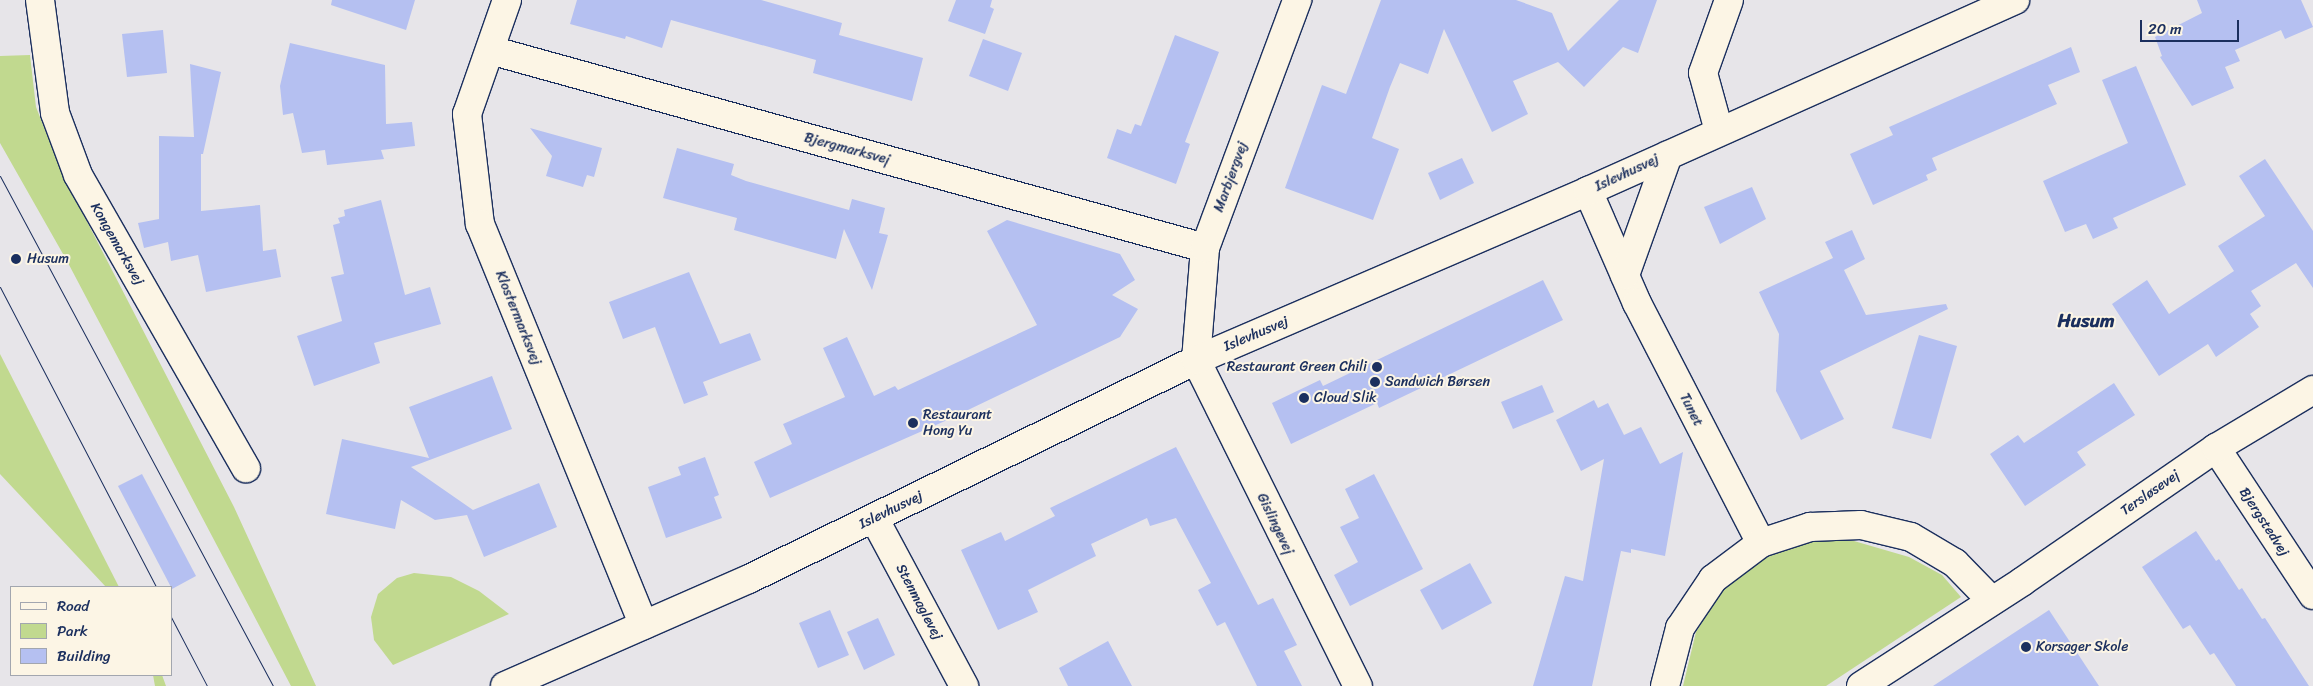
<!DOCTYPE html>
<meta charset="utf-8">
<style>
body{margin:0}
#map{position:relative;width:2313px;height:686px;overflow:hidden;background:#e7e5e9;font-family:Sriracha,sans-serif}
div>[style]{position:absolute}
.green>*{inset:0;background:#c1d98f}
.building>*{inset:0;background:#b5c0f1}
.roads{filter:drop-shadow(1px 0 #1b2f5e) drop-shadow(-1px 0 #1b2f5e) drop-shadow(0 1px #1b2f5e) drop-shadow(0 -1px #1b2f5e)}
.street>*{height:28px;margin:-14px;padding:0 14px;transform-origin:14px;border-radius:14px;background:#fcf5e5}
.secondary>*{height:28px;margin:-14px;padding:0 14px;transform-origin:14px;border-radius:14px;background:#fcf5e5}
.tram>*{height:1px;margin:-0.5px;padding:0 0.5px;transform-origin:0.5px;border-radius:0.5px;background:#1b2f5e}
.dots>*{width:14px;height:14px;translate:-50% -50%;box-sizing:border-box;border:2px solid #fcf5e5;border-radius:50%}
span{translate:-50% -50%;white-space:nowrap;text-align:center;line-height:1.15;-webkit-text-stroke:4px #fcf5e5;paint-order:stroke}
.street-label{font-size:14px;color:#1b2f5e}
.poi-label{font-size:14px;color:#1b2f5e}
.left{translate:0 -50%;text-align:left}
.right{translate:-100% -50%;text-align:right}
.district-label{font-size:19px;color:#1b2f5e;font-weight:700}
.legend{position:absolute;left:10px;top:586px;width:162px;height:90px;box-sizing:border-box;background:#fcf5e5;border:1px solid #a2a6af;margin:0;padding:6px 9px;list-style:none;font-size:15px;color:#1b2f5e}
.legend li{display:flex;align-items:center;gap:10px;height:25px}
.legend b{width:25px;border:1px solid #a2a6af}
.scale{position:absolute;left:2140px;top:20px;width:99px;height:22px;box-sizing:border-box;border:2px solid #1b2f5e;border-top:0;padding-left:6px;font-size:15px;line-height:18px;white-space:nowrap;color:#1b2f5e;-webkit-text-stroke:4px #fcf5e5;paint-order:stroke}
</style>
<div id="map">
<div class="green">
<div style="clip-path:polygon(30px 55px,36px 107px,62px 173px,234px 507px,316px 686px,291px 686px,67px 261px,0 143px,0 56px)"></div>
<div style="clip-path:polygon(0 354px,119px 587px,106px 587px,0 474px)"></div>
<div style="clip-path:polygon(1813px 541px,1854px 541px,1909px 557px,1942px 575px,1961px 597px,1826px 686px,1683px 686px,1696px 632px,1724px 588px,1767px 557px)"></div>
<div style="clip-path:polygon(414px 573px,451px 577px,479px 591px,509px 614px,393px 665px,374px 640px,371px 617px,378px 594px,397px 578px)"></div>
<div style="clip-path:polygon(153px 675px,162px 675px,166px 686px,155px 686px)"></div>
</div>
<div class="building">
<div style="clip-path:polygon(332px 0,415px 0,406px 30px,331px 5px)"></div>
<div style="clip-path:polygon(577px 0,761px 0,842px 23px,839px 35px,923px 58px,912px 101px,813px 73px,816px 60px,671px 20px,662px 48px,626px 36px,625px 39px,570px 24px)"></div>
<div style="clip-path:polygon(956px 0,992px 0,990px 7px,994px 9px,985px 34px,948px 21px)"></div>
<div style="clip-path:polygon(1381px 0,1516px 0,1552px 13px,1568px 51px,1619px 0,1657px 0,1638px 53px,1623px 47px,1584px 87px,1558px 62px,1513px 81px,1528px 114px,1492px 132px,1444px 29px,1428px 74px,1400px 63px,1390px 87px,1372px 138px,1399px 149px,1373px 220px,1285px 188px,1322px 85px,1346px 94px)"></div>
<div style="clip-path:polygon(2197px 0,2301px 0,2313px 27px,2285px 39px,2281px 30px,2235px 50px,2240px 61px,2225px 67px,2234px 88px,2192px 106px,2160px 57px,2162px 56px,2155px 37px,2202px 13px)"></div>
<div style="clip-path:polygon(163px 30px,167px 73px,127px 77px,122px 34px)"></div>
<div style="clip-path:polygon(1175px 35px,1219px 52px,1185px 142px,1190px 144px,1176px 184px,1107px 158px,1117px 129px,1131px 134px,1135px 124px,1141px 126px)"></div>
<div style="clip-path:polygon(983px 39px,1022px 53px,1008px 91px,969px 76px)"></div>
<div style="clip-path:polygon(290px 43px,385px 65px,386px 124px,412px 122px,415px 146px,381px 150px,384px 159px,327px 165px,325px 150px,302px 153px,293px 113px,283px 115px,280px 86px)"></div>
<div style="clip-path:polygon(2071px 47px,2080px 72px,2048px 85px,2057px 104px,1932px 158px,1937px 170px,1926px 175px,1928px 180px,1873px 205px,1850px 154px,1893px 135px,1889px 127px)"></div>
<div style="clip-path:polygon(190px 64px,221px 72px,203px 154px,201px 154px,201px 211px,260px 205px,263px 251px,276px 249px,281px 277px,206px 292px,198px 255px,171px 261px,168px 242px,144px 248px,138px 223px,159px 219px,159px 136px,194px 137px)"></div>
<div style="clip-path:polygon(2136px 66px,2186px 185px,2113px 218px,2118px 228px,2093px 239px,2086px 224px,2065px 232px,2043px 181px,2128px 143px,2102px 80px)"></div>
<div style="clip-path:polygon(530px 128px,602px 148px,594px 177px,587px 175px,583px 187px,546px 176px,552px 156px)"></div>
<div style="clip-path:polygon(677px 148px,734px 164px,731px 175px,746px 181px,849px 210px,852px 199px,885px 208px,879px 233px,888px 235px,872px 290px,844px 229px,836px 259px,734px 230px,737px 218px,663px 198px)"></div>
<div style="clip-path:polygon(1462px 158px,1474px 183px,1440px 200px,1428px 173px)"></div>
<div style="clip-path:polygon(2265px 159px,2313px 231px,2313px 288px,2296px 263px,2251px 291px,2261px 306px,2250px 314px,2259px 327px,2216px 357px,2208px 344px,2159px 376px,2112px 304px,2147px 280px,2169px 314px,2234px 271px,2218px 246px,2265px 216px,2239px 176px)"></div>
<div style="clip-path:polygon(1752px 187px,1766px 219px,1720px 244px,1704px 207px)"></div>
<div style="clip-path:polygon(381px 200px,405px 295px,430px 287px,441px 324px,374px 343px,380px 363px,314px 386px,297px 336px,342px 321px,331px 277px,344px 274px,333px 225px,340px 223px,338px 218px,345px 216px,344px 210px)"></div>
<div style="clip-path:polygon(1007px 220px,1120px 254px,1135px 280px,1112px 295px,1138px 309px,1120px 337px,945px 421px,770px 498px,754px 462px,792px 444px,783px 424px,845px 397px,823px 348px,847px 337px,874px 396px,895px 386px,898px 390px,1037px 325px,987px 231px)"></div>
<div style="clip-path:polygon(1852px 230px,1865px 259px,1844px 270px,1866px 315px,1946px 304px,1948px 309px,1820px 371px,1844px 419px,1801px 440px,1776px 391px,1779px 334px,1759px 292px,1833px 258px,1825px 242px)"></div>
<div style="clip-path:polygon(689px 272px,720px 344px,750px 333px,761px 360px,703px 382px,708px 395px,684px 404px,655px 327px,623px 339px,609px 302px)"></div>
<div style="clip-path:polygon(1543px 280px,1563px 320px,1379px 408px,1377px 403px,1291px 444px,1272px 403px,1320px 380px,1323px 386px)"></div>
<div style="clip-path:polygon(1919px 335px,1957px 346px,1931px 439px,1892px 428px)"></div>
<div style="clip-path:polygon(492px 376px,512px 429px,411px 467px,473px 510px,539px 483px,557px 527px,484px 557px,467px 515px,435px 520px,401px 500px,395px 529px,326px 514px,342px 439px,429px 458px,409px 407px)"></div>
<div style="clip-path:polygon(2114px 383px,2135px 415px,2077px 452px,2086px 465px,2025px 506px,1990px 454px,2018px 435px,2024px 443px)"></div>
<div style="clip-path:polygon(1542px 385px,1554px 412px,1513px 429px,1501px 402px)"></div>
<div style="clip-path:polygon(1594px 400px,1598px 408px,1608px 403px,1624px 435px,1641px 427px,1660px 464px,1683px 452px,1665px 556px,1631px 549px,1631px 553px,1621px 551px,1592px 686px,1533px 686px,1565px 576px,1583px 581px,1604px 459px,1581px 471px,1556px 420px)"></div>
<div style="clip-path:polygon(1176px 447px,1258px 605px,1273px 598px,1297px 645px,1284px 651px,1302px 686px,1257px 686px,1225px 622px,1217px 626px,1198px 590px,1211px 583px,1176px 518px,1150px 526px,1147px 518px,1091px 544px,1096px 556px,1028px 590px,1038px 612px,998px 630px,961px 550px,1001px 532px,1005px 541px,1055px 516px,1050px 508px)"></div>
<div style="clip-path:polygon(705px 457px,719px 495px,714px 497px,722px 518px,666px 538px,648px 487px,681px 475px,678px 467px)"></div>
<div style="clip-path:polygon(142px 474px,196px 576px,172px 589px,118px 486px)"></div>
<div style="clip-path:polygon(1374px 474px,1423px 569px,1350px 606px,1334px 575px,1358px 562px,1340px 527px,1359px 518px,1345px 489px)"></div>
<div style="clip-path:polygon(2196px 531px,2216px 561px,2219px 559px,2239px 590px,2242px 588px,2262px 619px,2265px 618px,2309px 686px,2236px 686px,2214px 653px,2210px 655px,2190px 625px,2183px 629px,2142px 567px)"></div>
<div style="clip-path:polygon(1470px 563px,1492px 603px,1442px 630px,1420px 590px)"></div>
<div style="clip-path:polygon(830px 610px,849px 655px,818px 668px,799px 623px)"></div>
<div style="clip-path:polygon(2049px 610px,2099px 686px,1933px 686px)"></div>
<div style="clip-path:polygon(878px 618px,895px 655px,864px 670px,847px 632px)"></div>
<div style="clip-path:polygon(1108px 641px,1132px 686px,1068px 686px,1059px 668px)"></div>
</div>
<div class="roads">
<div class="street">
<div style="left:40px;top:0;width:114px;rotate:82.4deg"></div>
<div style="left:55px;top:113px;width:66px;rotate:69.6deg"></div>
<div style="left:78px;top:175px;width:338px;rotate:60.2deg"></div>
<div style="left:507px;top:0;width:121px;rotate:109.3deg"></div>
<div style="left:467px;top:114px;width:111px;rotate:83.3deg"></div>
<div style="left:480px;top:224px;width:433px;rotate:67.8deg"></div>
<div style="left:490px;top:50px;width:742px;rotate:15.48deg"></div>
<div style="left:1719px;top:131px;width:60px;rotate:-105.4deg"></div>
<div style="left:1703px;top:73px;width:77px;rotate:-70.4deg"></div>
<div style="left:1588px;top:191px;width:122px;rotate:66.4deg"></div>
<div style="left:1637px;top:303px;width:270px;rotate:62.7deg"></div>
<div style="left:1625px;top:275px;width:127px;rotate:-70.3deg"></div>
<div style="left:1196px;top:360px;width:364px;rotate:63.6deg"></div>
<div style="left:2216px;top:448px;width:176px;rotate:56.6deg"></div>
<div style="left:874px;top:518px;width:191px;rotate:61.8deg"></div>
<div style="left:1665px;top:686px;width:60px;rotate:-75.5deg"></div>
<div style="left:1680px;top:628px;width:59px;rotate:-56deg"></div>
<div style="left:1713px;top:579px;width:60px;rotate:-36.9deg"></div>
<div style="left:1761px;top:543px;width:52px;rotate:-18.1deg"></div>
<div style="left:1810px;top:527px;width:51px;rotate:-2.2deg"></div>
<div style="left:1861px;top:525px;width:51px;rotate:13.5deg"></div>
<div style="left:1911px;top:537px;width:51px;rotate:30.6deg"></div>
<div style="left:1955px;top:563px;width:52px;rotate:45.8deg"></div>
<div style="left:1861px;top:686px;width:193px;rotate:-32.9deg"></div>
<div style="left:2023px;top:581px;width:234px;rotate:-34.6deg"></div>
<div style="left:2216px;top:448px;width:113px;rotate:-30.9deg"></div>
</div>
<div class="secondary">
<div style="left:1196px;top:360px;width:112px;rotate:-85.4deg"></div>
<div style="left:1205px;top:248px;width:265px;rotate:-69.6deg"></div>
<div style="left:505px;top:686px;width:266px;rotate:-23.7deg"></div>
<div style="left:749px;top:579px;width:498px;rotate:-26.1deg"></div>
<div style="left:1196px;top:360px;width:427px;rotate:-23.3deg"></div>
<div style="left:1588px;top:191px;width:468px;rotate:-24.1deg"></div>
</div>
</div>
<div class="tram">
<div style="left:0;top:176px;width:578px;rotate:61.84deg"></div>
<div style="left:0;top:287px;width:338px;rotate:62.5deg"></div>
<div style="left:171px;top:617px;width:78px;rotate:62.4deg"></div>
</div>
<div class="dots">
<div style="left:16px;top:259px;background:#1b2f5e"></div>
<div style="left:1377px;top:367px;background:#1b2f5e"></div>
<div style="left:1375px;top:382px;background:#1b2f5e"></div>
<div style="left:1304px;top:398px;background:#1b2f5e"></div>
<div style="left:913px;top:423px;background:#1b2f5e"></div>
<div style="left:2026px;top:647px;background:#1b2f5e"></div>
</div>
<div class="street-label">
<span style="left:847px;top:149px;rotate:15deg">Bjergmarksvej</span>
<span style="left:1627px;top:173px;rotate:-25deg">Islevhusvej</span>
<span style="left:1231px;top:177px;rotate:-70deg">Marbjergvej</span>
<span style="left:117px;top:244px;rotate:60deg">Kongemarksvej</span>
<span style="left:518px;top:318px;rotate:68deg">Klostermarksvej</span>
<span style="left:1256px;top:334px;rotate:-23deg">Islevhusvej</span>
<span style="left:1691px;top:410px;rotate:63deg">Tunet</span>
<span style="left:2150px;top:493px;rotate:-35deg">Tersløsevej</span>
<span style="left:891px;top:510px;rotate:-26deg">Islevhusvej</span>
<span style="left:2264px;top:522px;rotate:57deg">Bjergstedvej</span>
<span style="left:1275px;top:524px;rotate:64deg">Gislingevej</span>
<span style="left:919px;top:602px;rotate:62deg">Stenmaglevej</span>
</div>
<div class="poi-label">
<span class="left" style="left:27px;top:259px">Husum</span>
<span class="right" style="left:1367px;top:367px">Restaurant Green Chili</span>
<span class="left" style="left:1385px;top:382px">Sandwich Børsen</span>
<span class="left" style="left:1314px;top:398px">Cloud Slik</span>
<span class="left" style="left:923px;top:423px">Restaurant<br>Hong Yu</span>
<span class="left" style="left:2036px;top:647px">Korsager Skole</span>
</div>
<div class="district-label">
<span style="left:2086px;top:321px">Husum</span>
</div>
<ul class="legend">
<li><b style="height:6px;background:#fcf5e5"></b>Road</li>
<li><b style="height:14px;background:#c1d98f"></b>Park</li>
<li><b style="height:14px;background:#b5c0f1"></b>Building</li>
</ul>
<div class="scale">20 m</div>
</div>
